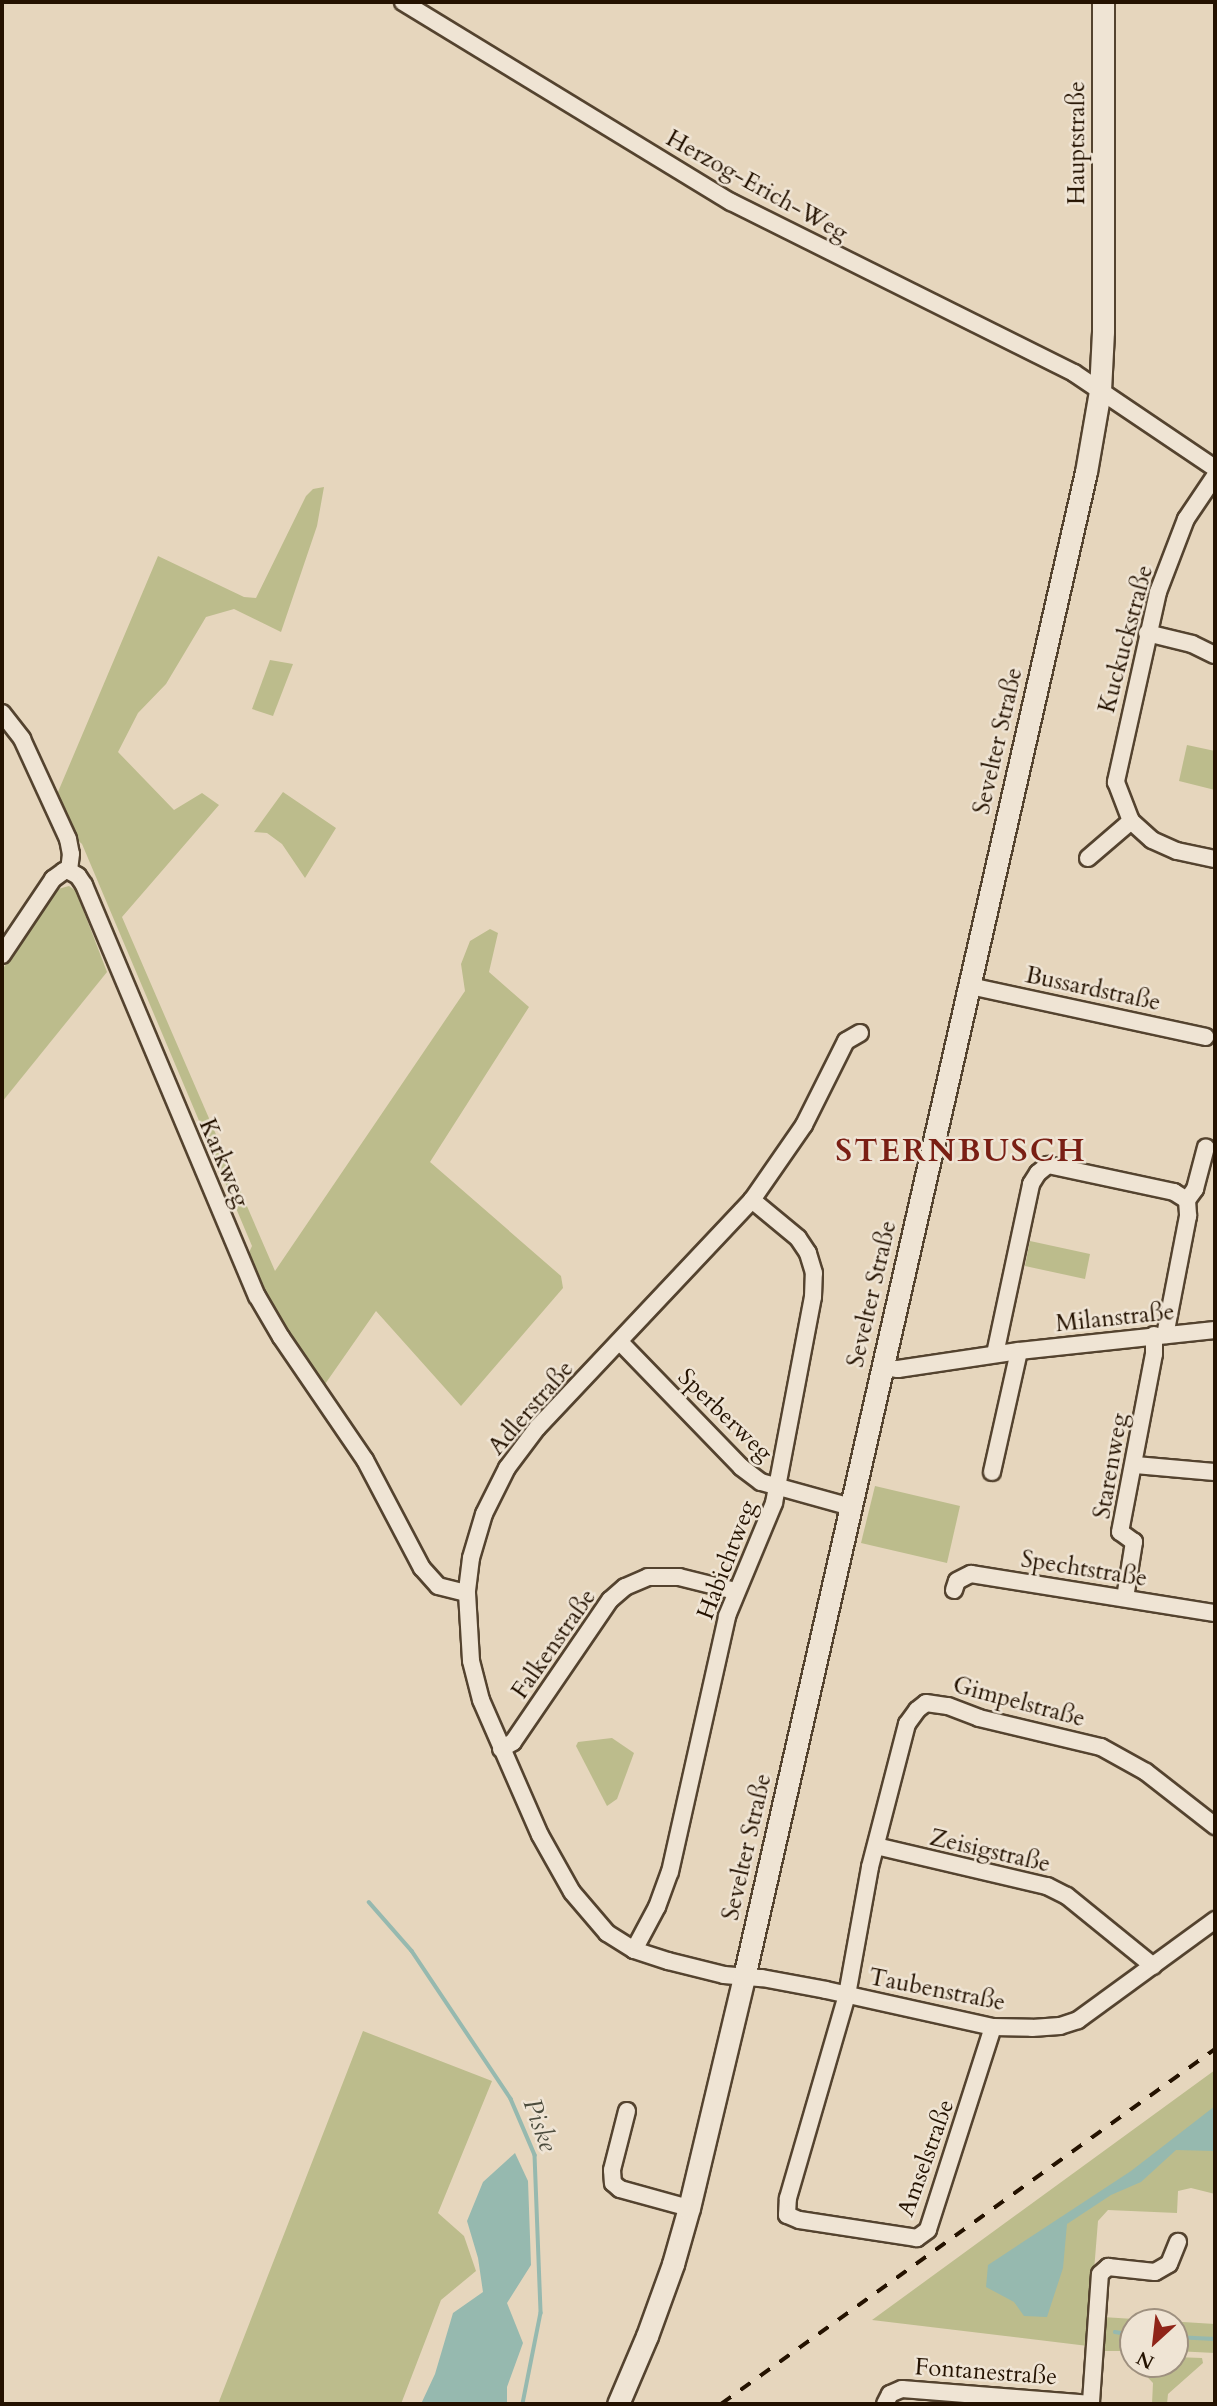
<!DOCTYPE html>
<meta charset="utf-8">
<style>
body{margin:0}
#map{position:relative;width:1217px;height:2406px;overflow:hidden;background:#e6d6bd;font-family:Cardo,serif}
div>[style]{position:absolute}
.green>*{inset:0;background:#bcbc8c}
.water>*{inset:0;background:#96b9af}
.stream>*{height:3.5px;margin:-1.75px;padding:0 1.75px;transform-origin:1.75px;border-radius:1.75px;background:#96b9af}
.roads{filter:drop-shadow(2px 0 #54432f) drop-shadow(-2px 0 #54432f) drop-shadow(0 2px #54432f) drop-shadow(0 -2px #54432f)}
.street>*{height:16px;margin:-8px;padding:0 8px;transform-origin:8px;border-radius:8px;background:#efe4d4}
.secondary>*{height:21px;margin:-10.5px;padding:0 10.5px;transform-origin:10.5px;border-radius:10.5px;background:#efe4d4}
.rail>*{height:3.5px;margin-top:-1.75px;transform-origin:0;background:repeating-linear-gradient(90deg,#241200 0 12px,transparent 0 24px)}
span{translate:-50% -50%;white-space:nowrap;text-align:center;line-height:1.15;-webkit-text-stroke:5px #efe4d4;paint-order:stroke}
.street-label{font-size:24px;color:#241200}
.water-label{font-size:26px;color:#4c4c3d;font-style:italic}
.district-label{font-size:32px;color:#7a1f14;font-weight:700;letter-spacing:2px}
.frame{position:absolute;inset:0;border:4px solid #241200;pointer-events:none}
.north{position:absolute;left:1119px;top:2308px;width:70px;height:70px;box-sizing:border-box;background:#efe4d4;border:2px solid #9e907f;border-radius:50%;rotate:207deg;font-size:19px;font-weight:700;line-height:28px;text-align:center;color:#241200}
.north::after{content:'';display:block;margin:auto;width:24px;height:32px;background:#8f2418;clip-path:polygon(50% 0,100% 100%,50% 72%,0 100%)}
</style>
<div id="map">
<div class="green">
<div style="clip-path:polygon(324px 487px,317px 526px,281px 632px,234px 609px,206px 617px,166px 684px,138px 713px,118px 752px,174px 810px,202px 793px,219px 805px,122px 917px,275px 1271px,465px 991px,461px 964px,470px 941px,490px 929px,498px 933px,489px 972px,529px 1007px,430px 1162px,561px 1276px,563px 1288px,461px 1406px,376px 1311px,323px 1387px,286px 1333px,259px 1285px,247px 1257px,252px 1246px,82px 844px,73px 836px,55px 799px,158px 556px,244px 597px,256px 598px,306px 496px,313px 489px)"></div>
<div style="clip-path:polygon(270px 660px,293px 664px,273px 716px,252px 709px)"></div>
<div style="clip-path:polygon(1187px 745px,1215px 751px,1215px 790px,1179px 781px)"></div>
<div style="clip-path:polygon(283px 792px,336px 828px,305px 878px,282px 844px,267px 833px,254px 832px)"></div>
<div style="clip-path:polygon(69px 886px,76px 891px,107px 972px,2px 1102px,2px 970px,58px 889px)"></div>
<div style="clip-path:polygon(1030px 1241px,1090px 1254px,1085px 1279px,1025px 1266px)"></div>
<div style="clip-path:polygon(875px 1486px,960px 1506px,947px 1563px,861px 1543px)"></div>
<div style="clip-path:polygon(612px 1738px,634px 1753px,617px 1799px,607px 1806px,576px 1746px,578px 1742px)"></div>
<div style="clip-path:polygon(363px 2031px,492px 2081px,438px 2213px,464px 2236px,476px 2271px,441px 2300px,401px 2404px,218px 2404px)"></div>
<div style="clip-path:polygon(1215px 2070px,1215px 2194px,1191px 2188px,1178px 2191px,1177px 2213px,1108px 2210px,1098px 2221px,1088px 2346px,872px 2320px)"></div>
<div style="clip-path:polygon(1102px 2317px,1215px 2324px,1215px 2353px,1175px 2351px,1175px 2322px,1133px 2322px,1133px 2351px,1099px 2351px)"></div>
<div style="clip-path:polygon(1175px 2357px,1202px 2358px,1203px 2363px,1168px 2394px,1167px 2404px,1152px 2404px,1153px 2383px,1135px 2364px,1175px 2364px)"></div>
</div>
<div class="water">
<div style="clip-path:polygon(1215px 2106px,1215px 2151px,1176px 2150px,1141px 2182px,1111px 2195px,1067px 2224px,1063px 2268px,1047px 2317px,1024px 2316px,1014px 2302px,986px 2287px,988px 2265px,1131px 2171px)"></div>
<div style="clip-path:polygon(515px 2153px,528px 2181px,531px 2265px,507px 2303px,523px 2343px,507px 2387px,507px 2404px,421px 2404px,435px 2374px,453px 2313px,483px 2292px,478px 2258px,467px 2221px,483px 2182px)"></div>
</div>
<div class="stream">
<div style="left:369px;top:1902px;width:65px;rotate:48.7deg"></div>
<div style="left:412px;top:1951px;width:178px;rotate:56.2deg"></div>
<div style="left:511px;top:2099px;width:61px;rotate:66.8deg"></div>
<div style="left:535px;top:2155px;width:158px;rotate:87.8deg"></div>
<div style="left:541px;top:2313px;width:93px;rotate:101.2deg"></div>
<div style="left:1115px;top:2332px;width:18px;rotate:9deg"></div>
<div style="left:1175px;top:2337px;width:40px;rotate:2.9deg"></div>
</div>
<div class="roads">
<div class="street">
<div style="left:403px;top:2px;width:384px;rotate:31.4deg"></div>
<div style="left:731px;top:202px;width:383px;rotate:26.5deg"></div>
<div style="left:1074px;top:373px;width:170px;rotate:34deg"></div>
<div style="left:1215px;top:476px;width:52px;rotate:124deg"></div>
<div style="left:1186px;top:519px;width:78px;rotate:111deg"></div>
<div style="left:1158px;top:592px;width:195px;rotate:102.5deg"></div>
<div style="left:1116px;top:782px;width:42px;rotate:69deg"></div>
<div style="left:1131px;top:821px;width:28px;rotate:42deg"></div>
<div style="left:1152px;top:840px;width:27px;rotate:24deg"></div>
<div style="left:1177px;top:851px;width:39px;rotate:12deg"></div>
<div style="left:1147px;top:633px;width:46px;rotate:13.7deg"></div>
<div style="left:1192px;top:644px;width:25px;rotate:26deg"></div>
<div style="left:2px;top:713px;width:33px;rotate:52deg"></div>
<div style="left:22px;top:739px;width:110px;rotate:65.3deg"></div>
<div style="left:68px;top:839px;width:15px;rotate:79deg"></div>
<div style="left:71px;top:854px;width:17px;rotate:97deg"></div>
<div style="left:1088px;top:858px;width:57px;rotate:-40.7deg"></div>
<div style="left:69px;top:871px;width:10px;rotate:29deg"></div>
<div style="left:78px;top:876px;width:11px;rotate:56deg"></div>
<div style="left:84px;top:885px;width:446px;rotate:67.2deg"></div>
<div style="left:257px;top:1296px;width:48px;rotate:59.7deg"></div>
<div style="left:281px;top:1337px;width:149px;rotate:55.7deg"></div>
<div style="left:365px;top:1460px;width:122px;rotate:62.2deg"></div>
<div style="left:422px;top:1568px;width:24px;rotate:48deg"></div>
<div style="left:438px;top:1586px;width:30px;rotate:14deg"></div>
<div style="left:2px;top:955px;width:92px;rotate:-56.1deg"></div>
<div style="left:53px;top:879px;width:14px;rotate:-36deg"></div>
<div style="left:64px;top:871px;width:5px"></div>
<div style="left:970px;top:986px;width:241px;rotate:12.2deg"></div>
<div style="left:860px;top:1033px;width:16px;rotate:150deg"></div>
<div style="left:846px;top:1041px;width:94px;rotate:116.6deg"></div>
<div style="left:804px;top:1125px;width:91px;rotate:124.7deg"></div>
<div style="left:752px;top:1200px;width:313px;rotate:133.3deg"></div>
<div style="left:537px;top:1428px;width:50px;rotate:126.9deg"></div>
<div style="left:507px;top:1468px;width:51px;rotate:116.6deg"></div>
<div style="left:484px;top:1514px;width:46px;rotate:106.5deg"></div>
<div style="left:471px;top:1558px;width:35px;rotate:97deg"></div>
<div style="left:467px;top:1593px;width:68px;rotate:86.6deg"></div>
<div style="left:471px;top:1661px;width:40px;rotate:75.6deg"></div>
<div style="left:481px;top:1700px;width:147px;rotate:66.4deg"></div>
<div style="left:540px;top:1835px;width:65px;rotate:60.7deg"></div>
<div style="left:572px;top:1892px;width:54px;rotate:49.5deg"></div>
<div style="left:607px;top:1933px;width:32px;rotate:32deg"></div>
<div style="left:634px;top:1950px;width:36px;rotate:18deg"></div>
<div style="left:668px;top:1961px;width:58px;rotate:14deg"></div>
<div style="left:724px;top:1975px;width:38px;rotate:5deg"></div>
<div style="left:762px;top:1978px;width:65px;rotate:10.6deg"></div>
<div style="left:826px;top:1990px;width:171px;rotate:12.5deg"></div>
<div style="left:993px;top:2027px;width:39px;rotate:1deg"></div>
<div style="left:1032px;top:2028px;width:28px;rotate:-4deg"></div>
<div style="left:1060px;top:2026px;width:19px;rotate:-18deg"></div>
<div style="left:1078px;top:2020px;width:170px;rotate:-36.1deg"></div>
<div style="left:1187px;top:1200px;width:14px;rotate:-54deg"></div>
<div style="left:1195px;top:1189px;width:43px;rotate:-75.3deg"></div>
<div style="left:621px;top:1343px;width:173px;rotate:45.9deg"></div>
<div style="left:741px;top:1467px;width:25px;rotate:37deg"></div>
<div style="left:761px;top:1482px;width:93px;rotate:15.5deg"></div>
<div style="left:995px;top:1354px;width:174px;rotate:-78deg"></div>
<div style="left:1031px;top:1184px;width:13px;rotate:-58deg"></div>
<div style="left:1038px;top:1173px;width:13px;rotate:-39deg"></div>
<div style="left:1048px;top:1165px;width:129px;rotate:12.1deg"></div>
<div style="left:1174px;top:1192px;width:15px;rotate:32deg"></div>
<div style="left:1187px;top:1200px;width:16px;rotate:86deg"></div>
<div style="left:1188px;top:1216px;width:121px;rotate:100.9deg"></div>
<div style="left:883px;top:1367px;width:15px;rotate:8deg"></div>
<div style="left:898px;top:1369px;width:122px;rotate:-8.5deg"></div>
<div style="left:1019px;top:1351px;width:197px;rotate:-6.1deg"></div>
<div style="left:1135px;top:1465px;width:80px;rotate:5deg"></div>
<div style="left:992px;top:1472px;width:124px;rotate:-77.4deg"></div>
<div style="left:954px;top:1590px;width:9px;rotate:-72deg"></div>
<div style="left:957px;top:1581px;width:16px;rotate:-27deg"></div>
<div style="left:971px;top:1574px;width:247px;rotate:9.1deg"></div>
<div style="left:1125px;top:1598px;width:57px;rotate:-80.9deg"></div>
<div style="left:1134px;top:1542px;width:17px;rotate:-144deg"></div>
<div style="left:1120px;top:1532px;width:181px;rotate:-79.2deg"></div>
<div style="left:1154px;top:1354px;width:19px;rotate:-90deg"></div>
<div style="left:501px;top:1749px;width:14px;rotate:-30deg"></div>
<div style="left:513px;top:1742px;width:172px;rotate:-55.7deg"></div>
<div style="left:610px;top:1600px;width:20px;rotate:-41deg"></div>
<div style="left:625px;top:1587px;width:25px;rotate:-23deg"></div>
<div style="left:648px;top:1577px;width:31px"></div>
<div style="left:679px;top:1577px;width:58px;rotate:14deg"></div>
<div style="left:876px;top:1846px;width:176px;rotate:13.2deg"></div>
<div style="left:1047px;top:1886px;width:22px;rotate:27deg"></div>
<div style="left:1067px;top:1896px;width:111px;rotate:39.1deg"></div>
<div style="left:634px;top:1950px;width:49px;rotate:-61.9deg"></div>
<div style="left:657px;top:1907px;width:37px;rotate:-70deg"></div>
<div style="left:670px;top:1872px;width:262px;rotate:-77.4deg"></div>
<div style="left:727px;top:1616px;width:122px;rotate:-67.4deg"></div>
<div style="left:774px;top:1503px;width:210px;rotate:-79.3deg"></div>
<div style="left:813px;top:1297px;width:24px;rotate:-88deg"></div>
<div style="left:814px;top:1273px;width:21px;rotate:-107deg"></div>
<div style="left:808px;top:1253px;width:18px;rotate:-124deg"></div>
<div style="left:798px;top:1238px;width:60px;rotate:-140.4deg"></div>
<div style="left:993px;top:2027px;width:213px;rotate:107.8deg"></div>
<div style="left:928px;top:2230px;width:14px;rotate:144deg"></div>
<div style="left:917px;top:2238px;width:119px;rotate:-171.3deg"></div>
<div style="left:799px;top:2220px;width:13px;rotate:-157deg"></div>
<div style="left:787px;top:2215px;width:17px;rotate:-87deg"></div>
<div style="left:788px;top:2198px;width:211px;rotate:-73.8deg"></div>
<div style="left:847px;top:1995px;width:130px;rotate:-79.8deg"></div>
<div style="left:870px;top:1867px;width:148px;rotate:-75.5deg"></div>
<div style="left:907px;top:1724px;width:17px;rotate:-54deg"></div>
<div style="left:917px;top:1710px;width:11px;rotate:-38deg"></div>
<div style="left:926px;top:1703px;width:22px;rotate:8deg"></div>
<div style="left:948px;top:1706px;width:33px;rotate:21deg"></div>
<div style="left:979px;top:1718px;width:125px;rotate:13.4deg"></div>
<div style="left:1101px;top:1747px;width:51px;rotate:29.1deg"></div>
<div style="left:1146px;top:1772px;width:88px;rotate:38deg"></div>
<div style="left:627px;top:2111px;width:61px;rotate:104.3deg"></div>
<div style="left:612px;top:2170px;width:13px;rotate:86deg"></div>
<div style="left:613px;top:2183px;width:9px;rotate:41deg"></div>
<div style="left:620px;top:2189px;width:72px;rotate:15.4deg"></div>
<div style="left:1091px;top:2402px;width:128px;rotate:-86deg"></div>
<div style="left:1100px;top:2274px;width:11px;rotate:-41deg"></div>
<div style="left:1108px;top:2267px;width:47px;rotate:6.1deg"></div>
<div style="left:1155px;top:2272px;width:16px;rotate:-30deg"></div>
<div style="left:1169px;top:2264px;width:24px;rotate:-68deg"></div>
<div style="left:885px;top:2404px;width:11px;rotate:-63deg"></div>
<div style="left:890px;top:2394px;width:13px;rotate:-23deg"></div>
<div style="left:902px;top:2389px;width:190px;rotate:4.5deg"></div>
</div>
<div class="secondary">
<div style="left:618px;top:2404px;width:74px;rotate:-66.9deg"></div>
<div style="left:647px;top:2336px;width:77px;rotate:-70.1deg"></div>
<div style="left:673px;top:2264px;width:58px;rotate:-74.1deg"></div>
<div style="left:689px;top:2208px;width:237px;rotate:-76.6deg"></div>
<div style="left:744px;top:1977px;width:1543px;rotate:-77.2deg"></div>
<div style="left:1086px;top:472px;width:82px;rotate:-80.2deg"></div>
<div style="left:1100px;top:391px;width:60px;rotate:-87.1deg"></div>
<div style="left:1103px;top:331px;width:329px;rotate:-90deg"></div>
</div>
</div>
<div class="rail">
<div style="left:721px;top:2404px;width:608px;rotate:-35.7deg"></div>
</div>
<div class="street-label">
<span style="left:1077px;top:143px;rotate:-90deg">Hauptstraße</span>
<span style="left:757px;top:186px;rotate:29deg">Herzog-Erich-Weg</span>
<span style="left:1126px;top:639px;rotate:-75deg">Kuckuckstraße</span>
<span style="left:998px;top:741px;rotate:-77deg">Sevelter Straße</span>
<span style="left:1093px;top:989px;rotate:12deg">Bussardstraße</span>
<span style="left:224px;top:1163px;rotate:67deg">Karkweg</span>
<span style="left:872px;top:1294px;rotate:-77deg">Sevelter Straße</span>
<span style="left:1115px;top:1318px;rotate:-6deg">Milanstraße</span>
<span style="left:531px;top:1408px;rotate:-49deg">Adlerstraße</span>
<span style="left:725px;top:1415px;rotate:44deg">Sperberweg</span>
<span style="left:1111px;top:1466px;rotate:-80deg">Starenweg</span>
<span style="left:727px;top:1560px;rotate:-69deg">Habichtweg</span>
<span style="left:1084px;top:1569px;rotate:9deg">Spechtstraße</span>
<span style="left:554px;top:1644px;rotate:-55deg">Falkenstraße</span>
<span style="left:1019px;top:1702px;rotate:15deg">Gimpelstraße</span>
<span style="left:747px;top:1847px;rotate:-77deg">Sevelter Straße</span>
<span style="left:990px;top:1851px;rotate:13deg">Zeisigstraße</span>
<span style="left:937px;top:1990px;rotate:11deg">Taubenstraße</span>
<span style="left:926px;top:2158px;rotate:-70deg">Amselstraße</span>
<span style="left:986px;top:2372px;rotate:4deg">Fontanestraße</span>
</div>
<div class="water-label">
<span style="left:540px;top:2125px;rotate:70deg">Piske</span>
</div>
<div class="district-label">
<span style="left:961px;top:1151px">STERNBUSCH</span>
</div>
<div class="frame"></div>
<div class="north">N</div>
</div>
